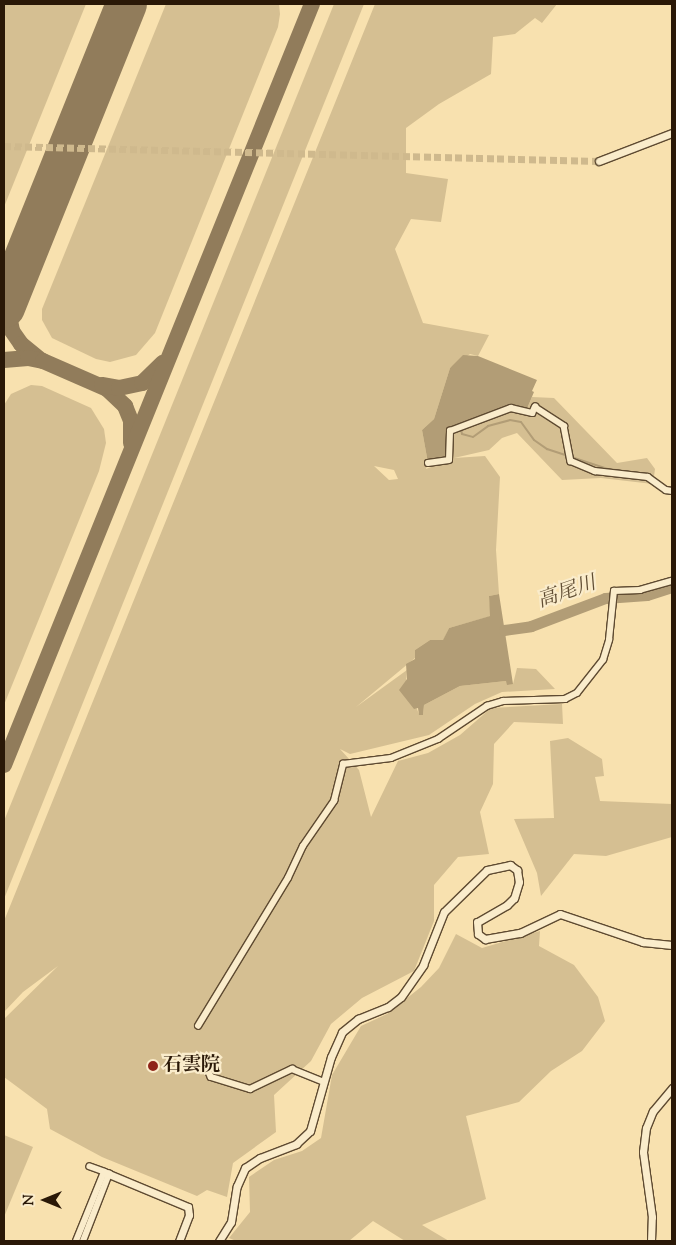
<!DOCTYPE html>
<meta charset="utf-8">
<style>
body{margin:0}
#map{position:relative;width:676px;height:1245px;overflow:hidden;background:#f8e1af;font-family:"Sorts Mill Goudy","Noto Serif JP",serif}
div>[style]{position:absolute}
.green>*{inset:0;background:#d5bf92}
.water>*{inset:0;background:#b29d76}
.stream>*{height:2px;margin:-1px;padding:0 1px;transform-origin:1px;border-radius:1px;background:#b29d76}
.river>*{height:11px;margin:-5.5px;padding:0 5.5px;transform-origin:5.5px;border-radius:5.5px;background:#b29d76}
.taxiway>*{height:16px;margin:-8px;padding:0 8px;transform-origin:8px;border-radius:8px;background:#917c5b}
.runway>*{height:41px;margin:-20.5px;padding:0 20.5px;transform-origin:20.5px;border-radius:20.5px;background:#917c5b}
.tertiary-tunnel>*{height:7px;margin-top:-3.5px;transform-origin:0;background:repeating-linear-gradient(90deg,#cfb98d 0 7px,transparent 0 10.5px)}
.roads{filter:drop-shadow(1px 0 #5e4a31) drop-shadow(-1px 0 #5e4a31) drop-shadow(0 1px #5e4a31) drop-shadow(0 -1px #5e4a31)}
.minor>*{height:5.5px;margin:-2.75px;padding:0 2.75px;transform-origin:2.75px;border-radius:2.75px;background:#faeccb}
.tertiary>*{height:7px;margin:-3.5px;padding:0 3.5px;transform-origin:3.5px;border-radius:3.5px;background:#faeccb}
.dots>*{width:14px;height:14px;translate:-50% -50%;box-sizing:border-box;border:2px solid #faeccb;border-radius:50%}
span{translate:-50% -50%;white-space:nowrap;text-align:center;line-height:1.15;-webkit-text-stroke:4.5px #faeccb;paint-order:stroke}
.poi-label{font-size:19px;color:#2a1807;font-weight:700}
.left{translate:0 -50%;text-align:left}
.water-label{font-size:20px;color:#604d33;font-style:italic}
.frame{position:absolute;inset:0;border:5px solid #2a1807;pointer-events:none}
.north{position:absolute;left:20px;top:1175px;width:50px;height:50px;-webkit-text-stroke:4px #faeccb;paint-order:stroke;rotate:270deg;font-size:14px;font-weight:700;line-height:20px;text-align:center;color:#2a1807}
.north::after{content:'';display:block;margin:auto;width:18px;height:22px;background:#2a1807;clip-path:polygon(50% 0,100% 100%,50% 72%,0 100%)}
</style>
<div id="map">
<div class="green">
<div style="clip-path:polygon(4px 4px,86px 4px,4px 207px)"></div>
<div style="clip-path:polygon(166px 4px,279px 4px,280px 14px,278px 27px,155px 333px,136px 355px,110px 362px,96px 359px,52px 338px,42px 320px,42px 309px)"></div>
<div style="clip-path:polygon(334px 4px,364px 4px,4px 899px,4px 821px)"></div>
<div style="clip-path:polygon(evenodd,375px 4px,557px 4px,542px 23px,535px 18px,515px 34px,493px 37px,491px 74px,439px 104px,406px 128px,406px 173px,448px 179px,441px 222px,411px 219px,395px 249px,423px 323px,489px 335px,478px 356px,470px 354px,450px 368px,434px 419px,422px 430px,428px 463px,426px 469px,449px 460px,454px 429px,485px 416px,526px 411px,532px 397px,554px 398px,617px 463px,647px 458px,655px 469px,653px 484px,601px 478px,562px 480px,517px 433px,502px 438px,489px 450px,454px 458px,485px 456px,500px 477px,496px 550px,499px 594px,489px 596px,491px 616px,449px 628px,443px 641px,430px 640px,415px 650px,415px 658px,356px 707px,407px 670px,406px 683px,419px 714px,423px 715px,424px 705px,460px 686px,506px 681px,513px 684px,517px 668px,536px 669px,555px 689px,502px 692px,475px 704px,429px 735px,350px 754px,340px 749px,359px 770px,371px 817px,398px 761px,428px 753px,460px 735px,491px 708px,562px 704px,563px 724px,514px 722px,494px 744px,493px 784px,480px 812px,489px 854px,458px 857px,434px 885px,434px 921px,414px 971px,362px 998px,331px 1024px,311px 1061px,274px 1095px,276px 1132px,233px 1163px,227px 1197px,207px 1190px,197px 1196px,102px 1157px,50px 1129px,47px 1109px,4px 1077px,4px 1019px,58px 966px,23px 992px,4px 1012px,4px 921px,375px 4px,374px 466px,394px 470px,398px 479px,389px 480px,374px 466px)"></div>
<div style="clip-path:polygon(31px 385px,42px 386px,91px 408px,104px 429px,106px 443px,99px 471px,4px 705px,4px 405px,11px 394px)"></div>
<div style="clip-path:polygon(568px 738px,602px 759px,604px 776px,595px 777px,600px 801px,672px 804px,672px 837px,606px 856px,574px 854px,541px 896px,537px 873px,514px 819px,554px 818px,550px 741px)"></div>
<div style="clip-path:polygon(540px 931px,539px 946px,574px 965px,598px 997px,605px 1021px,582px 1051px,551px 1071px,519px 1102px,466px 1116px,486px 1199px,422px 1225px,449px 1241px,405px 1241px,373px 1221px,349px 1241px,236px 1241px,229px 1238px,250px 1212px,249px 1177px,274px 1160px,302px 1151px,321px 1138px,332px 1075px,361px 1026px,387px 1014px,421px 987px,439px 968px,456px 934px,482px 948px)"></div>
<div style="clip-path:polygon(4px 1135px,33px 1147px,4px 1217px)"></div>
</div>
<div class="water">
<div style="clip-path:polygon(463px 355px,478px 356px,537px 380px,532px 391px,534px 392px,526px 411px,511px 408px,450px 431px,449px 460px,428px 463px,422px 430px,434px 419px,450px 368px)"></div>
<div style="clip-path:polygon(499px 594px,513px 684px,507px 685px,506px 681px,460px 686px,424px 705px,423px 715px,419px 715px,418px 708px,414px 709px,399px 690px,407px 679px,406px 664px,415px 659px,415px 650px,430px 640px,443px 640px,449px 628px,490px 616px,489px 596px)"></div>
</div>
<div class="stream">
<div style="left:461px;top:429px;width:5px;rotate:79deg"></div>
<div style="left:462px;top:434px;width:11px;rotate:15deg"></div>
<div style="left:473px;top:437px;width:19px;rotate:-36deg"></div>
<div style="left:488px;top:426px;width:23px;rotate:-15deg"></div>
<div style="left:510px;top:420px;width:11px;rotate:10deg"></div>
<div style="left:521px;top:422px;width:22px;rotate:54deg"></div>
<div style="left:534px;top:440px;width:16px;rotate:35deg"></div>
<div style="left:547px;top:449px;width:64px;rotate:18.2deg"></div>
<div style="left:608px;top:469px;width:40px;rotate:7.1deg"></div>
<div style="left:648px;top:474px;width:16px;rotate:35deg"></div>
<div style="left:667px;top:487px;width:5px;rotate:11deg"></div>
</div>
<div class="river">
<div style="left:504px;top:630px;width:27px;rotate:-8deg"></div>
<div style="left:531px;top:626px;width:79px;rotate:-20.7deg"></div>
<div style="left:605px;top:598px;width:42px;rotate:-4.1deg"></div>
<div style="left:647px;top:595px;width:26px;rotate:-18deg"></div>
</div>
<div class="taxiway">
<div style="left:11px;top:290px;width:16px;rotate:105deg"></div>
<div style="left:7px;top:305px;width:26px;rotate:79deg"></div>
<div style="left:12px;top:331px;width:16px;rotate:55deg"></div>
<div style="left:21px;top:344px;width:26px;rotate:39deg"></div>
<div style="left:4px;top:360px;width:24px;rotate:-5deg"></div>
<div style="left:28px;top:358px;width:15px;rotate:11deg"></div>
<div style="left:43px;top:361px;width:70px;rotate:23.6deg"></div>
<div style="left:107px;top:389px;width:25px;rotate:43deg"></div>
<div style="left:125px;top:406px;width:16px;rotate:68deg"></div>
<div style="left:131px;top:421px;width:22px;rotate:90deg"></div>
<div style="left:102px;top:385px;width:17px;rotate:10deg"></div>
<div style="left:119px;top:388px;width:24px;rotate:-12deg"></div>
<div style="left:142px;top:383px;width:29px;rotate:-44deg"></div>
<div style="left:4px;top:765px;width:821px;rotate:-67.97deg"></div>
</div>
<div class="runway">
<div style="left:4px;top:307px;width:327px;rotate:-68.1deg"></div>
</div>
<div class="tertiary-tunnel">
<div style="left:4px;top:146px;width:595px;rotate:1.44deg"></div>
</div>
<div class="roads">
<div class="minor">
<div style="left:428px;top:463px;width:21px;rotate:-8deg"></div>
<div style="left:449px;top:460px;width:29px;rotate:-88deg"></div>
<div style="left:450px;top:431px;width:65px;rotate:-20.7deg"></div>
<div style="left:511px;top:408px;width:22px;rotate:13deg"></div>
<div style="left:532px;top:413px;width:7px;rotate:-63deg"></div>
<div style="left:535px;top:407px;width:35px;rotate:33deg"></div>
<div style="left:564px;top:426px;width:36px;rotate:79deg"></div>
<div style="left:571px;top:461px;width:26px;rotate:23deg"></div>
<div style="left:595px;top:471px;width:53px;rotate:6.5deg"></div>
<div style="left:648px;top:477px;width:22px;rotate:36deg"></div>
<div style="left:666px;top:490px;width:6px;rotate:9deg"></div>
<div style="left:198px;top:1026px;width:173px;rotate:-58.7deg"></div>
<div style="left:288px;top:878px;width:35px;rotate:-65deg"></div>
<div style="left:303px;top:846px;width:55px;rotate:-55.4deg"></div>
<div style="left:334px;top:801px;width:38px;rotate:-76deg"></div>
<div style="left:343px;top:764px;width:48px;rotate:-7.1deg"></div>
<div style="left:391px;top:758px;width:51px;rotate:-22deg"></div>
<div style="left:438px;top:739px;width:59px;rotate:-34deg"></div>
<div style="left:487px;top:706px;width:17px;rotate:-17deg"></div>
<div style="left:503px;top:701px;width:62px;rotate:-1.8deg"></div>
<div style="left:565px;top:699px;width:13px;rotate:-27deg"></div>
<div style="left:577px;top:693px;width:42px;rotate:-51.8deg"></div>
<div style="left:603px;top:660px;width:21px;rotate:-73deg"></div>
<div style="left:609px;top:640px;width:49px;rotate:-84.2deg"></div>
<div style="left:614px;top:591px;width:26px;rotate:-2deg"></div>
<div style="left:640px;top:590px;width:33px;rotate:-16deg"></div>
<div style="left:209px;top:1072px;width:5px;rotate:68deg"></div>
<div style="left:211px;top:1077px;width:41px;rotate:17.1deg"></div>
<div style="left:250px;top:1089px;width:47px;rotate:-25.5deg"></div>
<div style="left:292px;top:1069px;width:35px;rotate:22deg"></div>
<div style="left:76px;top:1241px;width:74px;rotate:-67.9deg"></div>
<div style="left:104px;top:1172px;width:15px;rotate:-160deg"></div>
<div style="left:83px;top:1241px;width:72px;rotate:-68.8deg"></div>
</div>
<div class="tertiary">
<div style="left:599px;top:161px;width:78px;rotate:-21deg"></div>
<div style="left:104px;top:1172px;width:91px;rotate:22.6deg"></div>
<div style="left:188px;top:1207px;width:8px;rotate:83deg"></div>
<div style="left:189px;top:1215px;width:28px;rotate:111deg"></div>
<div style="left:219px;top:1241px;width:22px;rotate:-58deg"></div>
<div style="left:231px;top:1222px;width:36px;rotate:-81deg"></div>
<div style="left:237px;top:1186px;width:20px;rotate:-66deg"></div>
<div style="left:245px;top:1168px;width:18px;rotate:-34deg"></div>
<div style="left:260px;top:1158px;width:39px;rotate:-21deg"></div>
<div style="left:296px;top:1144px;width:19px;rotate:-43deg"></div>
<div style="left:310px;top:1131px;width:77px;rotate:-74.2deg"></div>
<div style="left:331px;top:1057px;width:27px;rotate:-66deg"></div>
<div style="left:342px;top:1032px;width:21px;rotate:-39deg"></div>
<div style="left:358px;top:1019px;width:32px;rotate:-22deg"></div>
<div style="left:388px;top:1007px;width:16px;rotate:-38deg"></div>
<div style="left:401px;top:997px;width:39px;rotate:-55deg"></div>
<div style="left:423px;top:965px;width:57px;rotate:-68.4deg"></div>
<div style="left:444px;top:912px;width:60px;rotate:-44.3deg"></div>
<div style="left:487px;top:870px;width:24px;rotate:-12deg"></div>
<div style="left:510px;top:865px;width:9px;rotate:36deg"></div>
<div style="left:517px;top:870px;width:12px;rotate:81deg"></div>
<div style="left:519px;top:882px;width:17px;rotate:107deg"></div>
<div style="left:514px;top:898px;width:10px;rotate:135deg"></div>
<div style="left:507px;top:905px;width:34px;rotate:150deg"></div>
<div style="left:477px;top:922px;width:12px;rotate:85deg"></div>
<div style="left:478px;top:934px;width:9px;rotate:36deg"></div>
<div style="left:485px;top:939px;width:36px;rotate:-10deg"></div>
<div style="left:520px;top:933px;width:44px;rotate:-25.4deg"></div>
<div style="left:560px;top:914px;width:88px;rotate:18.6deg"></div>
<div style="left:643px;top:942px;width:29px;rotate:6deg"></div>
<div style="left:651px;top:1241px;width:24px;rotate:-88deg"></div>
<div style="left:652px;top:1217px;width:66px;rotate:-97.9deg"></div>
<div style="left:643px;top:1152px;width:24px;rotate:-83deg"></div>
<div style="left:646px;top:1128px;width:18px;rotate:-68deg"></div>
<div style="left:653px;top:1111px;width:30px;rotate:-50deg"></div>
</div>
</div>
<div class="dots">
<div style="left:153px;top:1066px;background:#8f2418"></div>
</div>
<div class="poi-label">
<span class="left" style="left:163px;top:1066px">石雲院</span>
</div>
<div class="water-label">
<span style="left:567px;top:593px;rotate:-19deg">高尾川</span>
</div>
<div class="frame"></div>
<div class="north">N</div>
</div>
